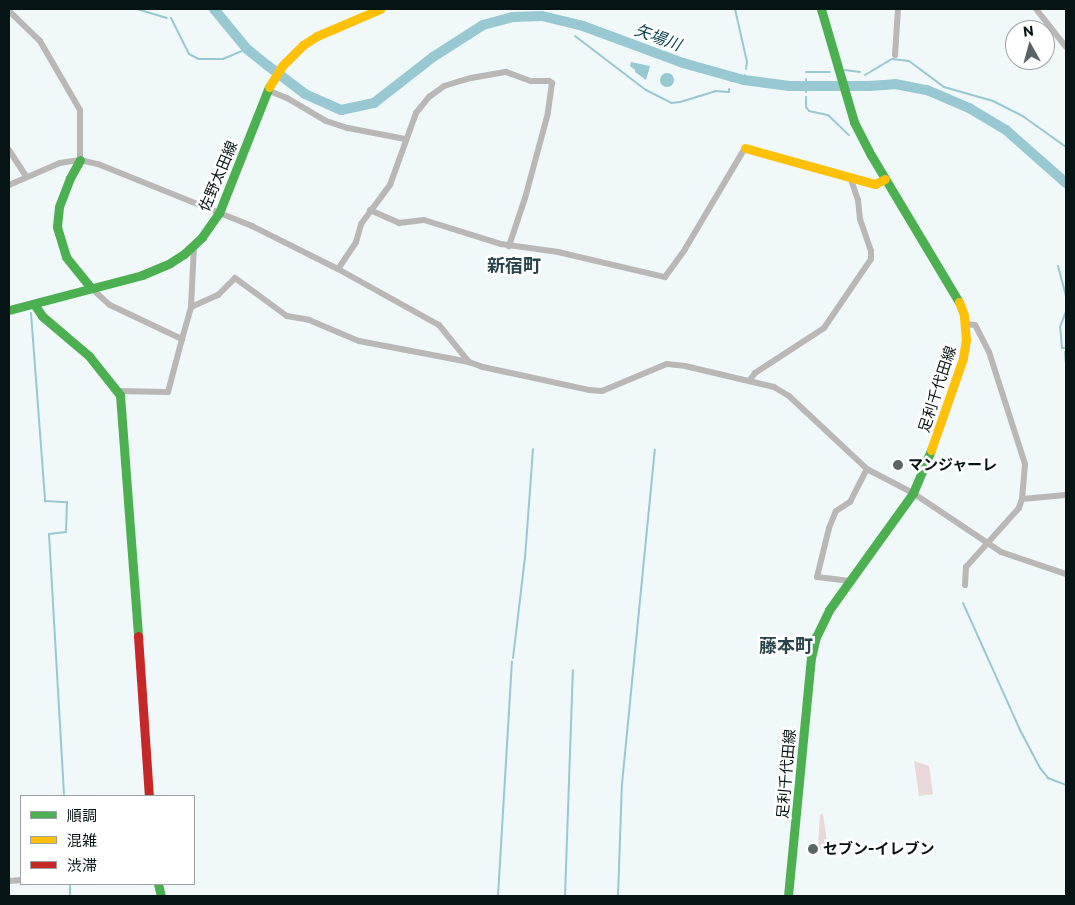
<!DOCTYPE html>
<meta charset="utf-8">
<style>
body{margin:0}
#map{position:relative;width:1075px;height:905px;overflow:hidden;background:#f0f8fa;font-family:Commissioner,"Noto Sans JP",sans-serif}
div>[style]{position:absolute}
.green>*{inset:0;background:#ead7d9}
.water>*{inset:0;background:#98c8d1}
.round{border-radius:50%}
.stream>*{height:2px;margin:-1px;padding:0 1px;transform-origin:1px;border-radius:1px;background:#98c8d1}
.river>*{height:10px;margin:-5px;padding:0 5px;transform-origin:5px;border-radius:5px;background:#98c8d1}
.street>*{height:6px;margin:-3px;padding:0 3px;transform-origin:3px;border-radius:3px;background:#bab7b7}
.fast>*{height:9px;margin:-4.5px;padding:0 4.5px;transform-origin:4.5px;border-radius:4.5px;background:#4caf50}
.slow>*{height:9px;margin:-4.5px;padding:0 4.5px;transform-origin:4.5px;border-radius:4.5px;background:#ffc107}
.jam>*{height:9px;margin:-4.5px;padding:0 4.5px;transform-origin:4.5px;border-radius:4.5px;background:#c62828}
.dots>*{width:14px;height:14px;translate:-50% -50%;box-sizing:border-box;border:2px solid #fff;border-radius:50%}
span{translate:-50% -50%;white-space:nowrap;text-align:center;line-height:1.15;-webkit-text-stroke:5px #fff;paint-order:stroke}
.street-label{font-size:15px;color:#071416}
.poi-label{font-size:15px;color:#071416;font-weight:700}
.left{translate:0 -50%;text-align:left}
.water-label{font-size:16px;color:#07454e;font-style:italic}
.quarter-label{font-size:18px;color:#27454a;font-weight:700}
.frame{position:absolute;inset:0;border:10px solid #071416;pointer-events:none}
.legend{position:absolute;left:20px;top:795px;width:175px;height:90px;box-sizing:border-box;background:#fff;border:1px solid #9ca1a2;margin:0;padding:6px 9px;list-style:none;font-size:15px;color:#071416}
.legend li{display:flex;align-items:center;gap:10px;height:25px}
.legend b{width:25px;border:1px solid #9ca1a2}
.north{position:absolute;left:1005px;top:20px;width:50px;height:50px;box-sizing:border-box;background:#fff;border:1px solid #9ca1a2;border-radius:50%;rotate:353deg;font-size:14px;font-weight:700;line-height:20px;text-align:center;color:#071416}
.north::after{content:'';display:block;margin:auto;width:18px;height:22px;background:#596466;clip-path:polygon(50% 0,100% 100%,50% 72%,0 100%)}
</style>
<div id="map">
<div class="green">
<div style="clip-path:polygon(914px 761px,929px 766px,933px 794px,919px 796px)"></div>
<div style="clip-path:polygon(823px 814px,828px 850px,820px 850px,818px 845px,820px 815px)"></div>
</div>
<div class="water">
<div style="clip-path:polygon(631px 62px,650px 66px,646px 80px,635px 72px,635px 70px,630px 66px)"></div>
<div class="round" style="left:660px;top:73px;width:14px;height:14px"></div>
</div>
<div class="stream">
<div style="left:137px;top:9px;width:31px;rotate:17deg"></div>
<div style="left:735px;top:9px;width:54px;rotate:77.2deg"></div>
<div style="left:747px;top:62px;width:7px;rotate:98deg"></div>
<div style="left:171px;top:18px;width:40px;rotate:63.4deg"></div>
<div style="left:189px;top:54px;width:11px;rotate:27deg"></div>
<div style="left:199px;top:59px;width:24px"></div>
<div style="left:223px;top:59px;width:26px;rotate:-23deg"></div>
<div style="left:575px;top:36px;width:89px;rotate:37.3deg"></div>
<div style="left:646px;top:90px;width:28px;rotate:27deg"></div>
<div style="left:671px;top:103px;width:9px;rotate:-6deg"></div>
<div style="left:680px;top:102px;width:37px;rotate:-17deg"></div>
<div style="left:715px;top:91px;width:14px;rotate:4deg"></div>
<div style="left:729px;top:92px;width:3px;rotate:-90deg"></div>
<div style="left:845px;top:70px;width:15px;rotate:8deg"></div>
<div style="left:806px;top:72px;width:24px"></div>
<div style="left:865px;top:75px;width:31px;rotate:-31deg"></div>
<div style="left:892px;top:59px;width:17px;rotate:7deg"></div>
<div style="left:909px;top:61px;width:44px;rotate:36.6deg"></div>
<div style="left:944px;top:87px;width:51px;rotate:15.9deg"></div>
<div style="left:993px;top:101px;width:35px;rotate:27deg"></div>
<div style="left:1024px;top:117px;width:52px;rotate:35.5deg"></div>
<div style="left:744px;top:80px;width:5px;rotate:-79deg"></div>
<div style="left:731px;top:81px;width:4px;rotate:-76deg"></div>
<div style="left:806px;top:92px;width:13px;rotate:-90deg"></div>
<div style="left:806px;top:97px;width:10px;rotate:90deg"></div>
<div style="left:806px;top:107px;width:5px;rotate:53deg"></div>
<div style="left:809px;top:111px;width:19px;rotate:12deg"></div>
<div style="left:828px;top:115px;width:29px;rotate:44deg"></div>
<div style="left:1058px;top:266px;width:31px;rotate:75deg"></div>
<div style="left:31px;top:313px;width:189px;rotate:85.7deg"></div>
<div style="left:45px;top:501px;width:22px;rotate:3deg"></div>
<div style="left:67px;top:502px;width:30px;rotate:92deg"></div>
<div style="left:66px;top:532px;width:17px;rotate:173deg"></div>
<div style="left:49px;top:534px;width:262px;rotate:86.7deg"></div>
<div style="left:1064px;top:348px;width:2px;rotate:180deg"></div>
<div style="left:1062px;top:348px;width:21px;rotate:-95deg"></div>
<div style="left:1060px;top:327px;width:17px;rotate:-69deg"></div>
<div style="left:1065px;top:352px;width:12px;rotate:85deg"></div>
<div style="left:963px;top:603px;width:139px;rotate:65.8deg"></div>
<div style="left:1020px;top:730px;width:43px;rotate:62.2deg"></div>
<div style="left:1040px;top:768px;width:13px;rotate:51deg"></div>
<div style="left:1048px;top:778px;width:19px;rotate:21deg"></div>
<div style="left:513px;top:658px;width:101px;rotate:-83.2deg"></div>
<div style="left:525px;top:558px;width:109px;rotate:-85.8deg"></div>
<div style="left:70px;top:884px;width:12px;rotate:90deg"></div>
<div style="left:498px;top:896px;width:235px;rotate:-86.6deg"></div>
<div style="left:565px;top:896px;width:226px;rotate:-88deg"></div>
<div style="left:618px;top:896px;width:112px;rotate:-88deg"></div>
<div style="left:622px;top:784px;width:336px;rotate:-84.4deg"></div>
</div>
<div class="river">
<div style="left:214px;top:9px;width:52px;rotate:50.5deg"></div>
<div style="left:247px;top:49px;width:26px;rotate:39deg"></div>
<div style="left:267px;top:65px;width:48px;rotate:37.3deg"></div>
<div style="left:305px;top:94px;width:39px;rotate:24deg"></div>
<div style="left:341px;top:110px;width:34px;rotate:-12deg"></div>
<div style="left:374px;top:103px;width:75px;rotate:-37.9deg"></div>
<div style="left:433px;top:57px;width:59px;rotate:-32.6deg"></div>
<div style="left:483px;top:25px;width:30px;rotate:-15deg"></div>
<div style="left:512px;top:17px;width:30px;rotate:-2deg"></div>
<div style="left:542px;top:16px;width:42px;rotate:13.7deg"></div>
<div style="left:583px;top:26px;width:107px;rotate:20.3deg"></div>
<div style="left:683px;top:63px;width:63px;rotate:15.6deg"></div>
<div style="left:744px;top:80px;width:46px;rotate:7.4deg"></div>
<div style="left:790px;top:86px;width:79px"></div>
<div style="left:869px;top:86px;width:26px;rotate:-4deg"></div>
<div style="left:895px;top:84px;width:33px;rotate:11deg"></div>
<div style="left:927px;top:90px;width:46px;rotate:23.2deg"></div>
<div style="left:969px;top:108px;width:43px;rotate:30.7deg"></div>
<div style="left:1006px;top:130px;width:80px;rotate:41.5deg"></div>
</div>
<div class="street">
<div style="left:1036px;top:9px;width:48px;rotate:51.7deg"></div>
<div style="left:9px;top:11px;width:43px;rotate:44.1deg"></div>
<div style="left:40px;top:41px;width:80px;rotate:59.9deg"></div>
<div style="left:80px;top:110px;width:50px;rotate:90deg"></div>
<div style="left:895px;top:55px;width:46px;rotate:-86.3deg"></div>
<div style="left:267px;top:90px;width:22px;rotate:22deg"></div>
<div style="left:287px;top:98px;width:45px;rotate:30.5deg"></div>
<div style="left:326px;top:121px;width:23px;rotate:18deg"></div>
<div style="left:348px;top:128px;width:58px;rotate:10.9deg"></div>
<div style="left:9px;top:150px;width:31px;rotate:57deg"></div>
<div style="left:9px;top:185px;width:56px;rotate:-23.3deg"></div>
<div style="left:60px;top:163px;width:20px;rotate:-9deg"></div>
<div style="left:80px;top:160px;width:18px;rotate:13deg"></div>
<div style="left:98px;top:164px;width:166px;rotate:21.9deg"></div>
<div style="left:252px;top:226px;width:96px;rotate:26.6deg"></div>
<div style="left:338px;top:269px;width:115px;rotate:29deg"></div>
<div style="left:439px;top:325px;width:48px;rotate:51deg"></div>
<div style="left:370px;top:210px;width:32px;rotate:24deg"></div>
<div style="left:399px;top:223px;width:25px;rotate:-7deg"></div>
<div style="left:424px;top:220px;width:81px;rotate:17.3deg"></div>
<div style="left:501px;top:244px;width:58px;rotate:8deg"></div>
<div style="left:558px;top:252px;width:110px;rotate:13.2deg"></div>
<div style="left:665px;top:277px;width:34px;rotate:-54deg"></div>
<div style="left:685px;top:249px;width:117px;rotate:-59.3deg"></div>
<div style="left:338px;top:269px;width:32px;rotate:-56deg"></div>
<div style="left:356px;top:242px;width:19px;rotate:-74deg"></div>
<div style="left:361px;top:224px;width:49px;rotate:-53.4deg"></div>
<div style="left:390px;top:185px;width:77px;rotate:-70.1deg"></div>
<div style="left:416px;top:113px;width:21px;rotate:-51deg"></div>
<div style="left:429px;top:97px;width:19px;rotate:-36deg"></div>
<div style="left:444px;top:86px;width:28px;rotate:-17deg"></div>
<div style="left:471px;top:78px;width:36px;rotate:-10deg"></div>
<div style="left:506px;top:72px;width:27px;rotate:20deg"></div>
<div style="left:531px;top:81px;width:18px"></div>
<div style="left:549px;top:81px;width:4px;rotate:34deg"></div>
<div style="left:552px;top:83px;width:30px;rotate:98deg"></div>
<div style="left:548px;top:113px;width:88px;rotate:105.1deg"></div>
<div style="left:525px;top:198px;width:51px;rotate:108.4deg"></div>
<div style="left:91px;top:288px;width:25px;rotate:42deg"></div>
<div style="left:110px;top:305px;width:80px;rotate:25.3deg"></div>
<div style="left:182px;top:339px;width:55px;rotate:104.8deg"></div>
<div style="left:168px;top:392px;width:52px;rotate:-178.9deg"></div>
<div style="left:191px;top:307px;width:30px;rotate:-24deg"></div>
<div style="left:218px;top:295px;width:24px;rotate:-45deg"></div>
<div style="left:235px;top:278px;width:64px;rotate:36.2deg"></div>
<div style="left:287px;top:316px;width:22px;rotate:10deg"></div>
<div style="left:309px;top:320px;width:54px;rotate:22.8deg"></div>
<div style="left:359px;top:341px;width:112px;rotate:10.8deg"></div>
<div style="left:469px;top:362px;width:15px;rotate:20deg"></div>
<div style="left:483px;top:367px;width:108px;rotate:12.2deg"></div>
<div style="left:589px;top:390px;width:13px;rotate:4deg"></div>
<div style="left:602px;top:391px;width:70px;rotate:-22.6deg"></div>
<div style="left:667px;top:364px;width:18px;rotate:6deg"></div>
<div style="left:685px;top:366px;width:91px;rotate:13.3deg"></div>
<div style="left:774px;top:387px;width:17px;rotate:31deg"></div>
<div style="left:789px;top:396px;width:107px;rotate:43.1deg"></div>
<div style="left:867px;top:469px;width:52px;rotate:27.6deg"></div>
<div style="left:913px;top:493px;width:106px;rotate:33.8deg"></div>
<div style="left:1001px;top:552px;width:69px;rotate:18.7deg"></div>
<div style="left:182px;top:339px;width:33px;rotate:-74deg"></div>
<div style="left:191px;top:307px;width:61px;rotate:-87.2deg"></div>
<div style="left:749px;top:381px;width:10px;rotate:-53deg"></div>
<div style="left:755px;top:373px;width:82px;rotate:-33.1deg"></div>
<div style="left:824px;top:328px;width:83px;rotate:-55.7deg"></div>
<div style="left:871px;top:259px;width:8px;rotate:-90deg"></div>
<div style="left:871px;top:251px;width:34px;rotate:-109deg"></div>
<div style="left:860px;top:219px;width:19px;rotate:-96deg"></div>
<div style="left:858px;top:200px;width:24px;rotate:-109deg"></div>
<div style="left:1022px;top:499px;width:44px;rotate:-5.2deg"></div>
<div style="left:850px;top:581px;width:33px;rotate:-173deg"></div>
<div style="left:817px;top:577px;width:50px;rotate:-76.2deg"></div>
<div style="left:829px;top:528px;width:18px;rotate:-68deg"></div>
<div style="left:836px;top:511px;width:17px;rotate:-33deg"></div>
<div style="left:850px;top:502px;width:37px;rotate:-63deg"></div>
<div style="left:965px;top:585px;width:18px;rotate:-87deg"></div>
<div style="left:966px;top:567px;width:79px;rotate:-48.1deg"></div>
<div style="left:1019px;top:508px;width:9px;rotate:-72deg"></div>
<div style="left:1022px;top:499px;width:35px;rotate:-85deg"></div>
<div style="left:1025px;top:464px;width:118px;rotate:-107.8deg"></div>
<div style="left:989px;top:352px;width:30px;rotate:-117deg"></div>
<div style="left:975px;top:325px;width:10px;rotate:-174deg"></div>
<div style="left:9px;top:881px;width:12px;rotate:-5deg"></div>
</div>
<div class="fast">
<div style="left:821px;top:9px;width:118px;rotate:73.7deg"></div>
<div style="left:854px;top:122px;width:37px;rotate:63deg"></div>
<div style="left:871px;top:155px;width:171px;rotate:59.1deg"></div>
<div style="left:80px;top:160px;width:21px;rotate:119deg"></div>
<div style="left:70px;top:178px;width:31px;rotate:111deg"></div>
<div style="left:59px;top:207px;width:20px;rotate:96deg"></div>
<div style="left:57px;top:227px;width:31px;rotate:73deg"></div>
<div style="left:66px;top:257px;width:40px;rotate:51deg"></div>
<div style="left:34px;top:304px;width:14px;rotate:56deg"></div>
<div style="left:42px;top:316px;width:62px;rotate:40.4deg"></div>
<div style="left:89px;top:356px;width:50px;rotate:51.5deg"></div>
<div style="left:120px;top:395px;width:242px;rotate:85.7deg"></div>
<div style="left:9px;top:310px;width:138px;rotate:-14.7deg"></div>
<div style="left:142px;top:275px;width:30px;rotate:-23deg"></div>
<div style="left:170px;top:263px;width:17px;rotate:-33deg"></div>
<div style="left:184px;top:254px;width:25px;rotate:-43deg"></div>
<div style="left:202px;top:237px;width:29px;rotate:-55deg"></div>
<div style="left:219px;top:213px;width:136px;rotate:-68.4deg"></div>
<div style="left:158px;top:884px;width:12px;rotate:76deg"></div>
<div style="left:788px;top:896px;width:239px;rotate:-84.5deg"></div>
<div style="left:811px;top:658px;width:22px;rotate:-77deg"></div>
<div style="left:816px;top:637px;width:30px;rotate:-64deg"></div>
<div style="left:829px;top:610px;width:144px;rotate:-54.3deg"></div>
<div style="left:913px;top:493px;width:47px;rotate:-67.3deg"></div>
</div>
<div class="slow">
<div style="left:269px;top:87px;width:25px;rotate:-58deg"></div>
<div style="left:282px;top:66px;width:30px;rotate:-45deg"></div>
<div style="left:303px;top:45px;width:17px;rotate:-33deg"></div>
<div style="left:317px;top:36px;width:69px;rotate:-23.2deg"></div>
<div style="left:745px;top:148px;width:135px;rotate:15.5deg"></div>
<div style="left:875px;top:184px;width:11px;rotate:-27deg"></div>
<div style="left:931px;top:450px;width:97px;rotate:-70.8deg"></div>
<div style="left:963px;top:358px;width:18px;rotate:-81deg"></div>
<div style="left:966px;top:340px;width:25px;rotate:-95deg"></div>
<div style="left:964px;top:315px;width:14px;rotate:-111deg"></div>
</div>
<div class="jam">
<div style="left:138px;top:636px;width:160px;rotate:86.1deg"></div>
</div>
<div class="dots">
<div style="left:898px;top:465px;background:#596466"></div>
<div style="left:813px;top:849px;background:#596466"></div>
</div>
<div class="street-label">
<span style="left:218px;top:176px;rotate:-67deg">佐野太田線</span>
<span style="left:937px;top:389px;rotate:-72deg">足利千代田線</span>
<span style="left:786px;top:774px;rotate:-85deg">足利千代田線</span>
</div>
<div class="poi-label">
<span class="left" style="left:908px;top:465px">マンジャーレ</span>
<span class="left" style="left:823px;top:849px">セブン-イレブン</span>
</div>
<div class="water-label">
<span style="left:658px;top:37px;rotate:20deg">矢場川</span>
</div>
<div class="quarter-label">
<span style="left:514px;top:265px">新宿町</span>
<span style="left:786px;top:645px">藤本町</span>
</div>
<div class="frame"></div>
<ul class="legend">
<li><b style="height:6px;background:#4caf50"></b>順調</li>
<li><b style="height:6px;background:#ffc107"></b>混雑</li>
<li><b style="height:6px;background:#c62828"></b>渋滞</li>
</ul>
<div class="north">N</div>
</div>
